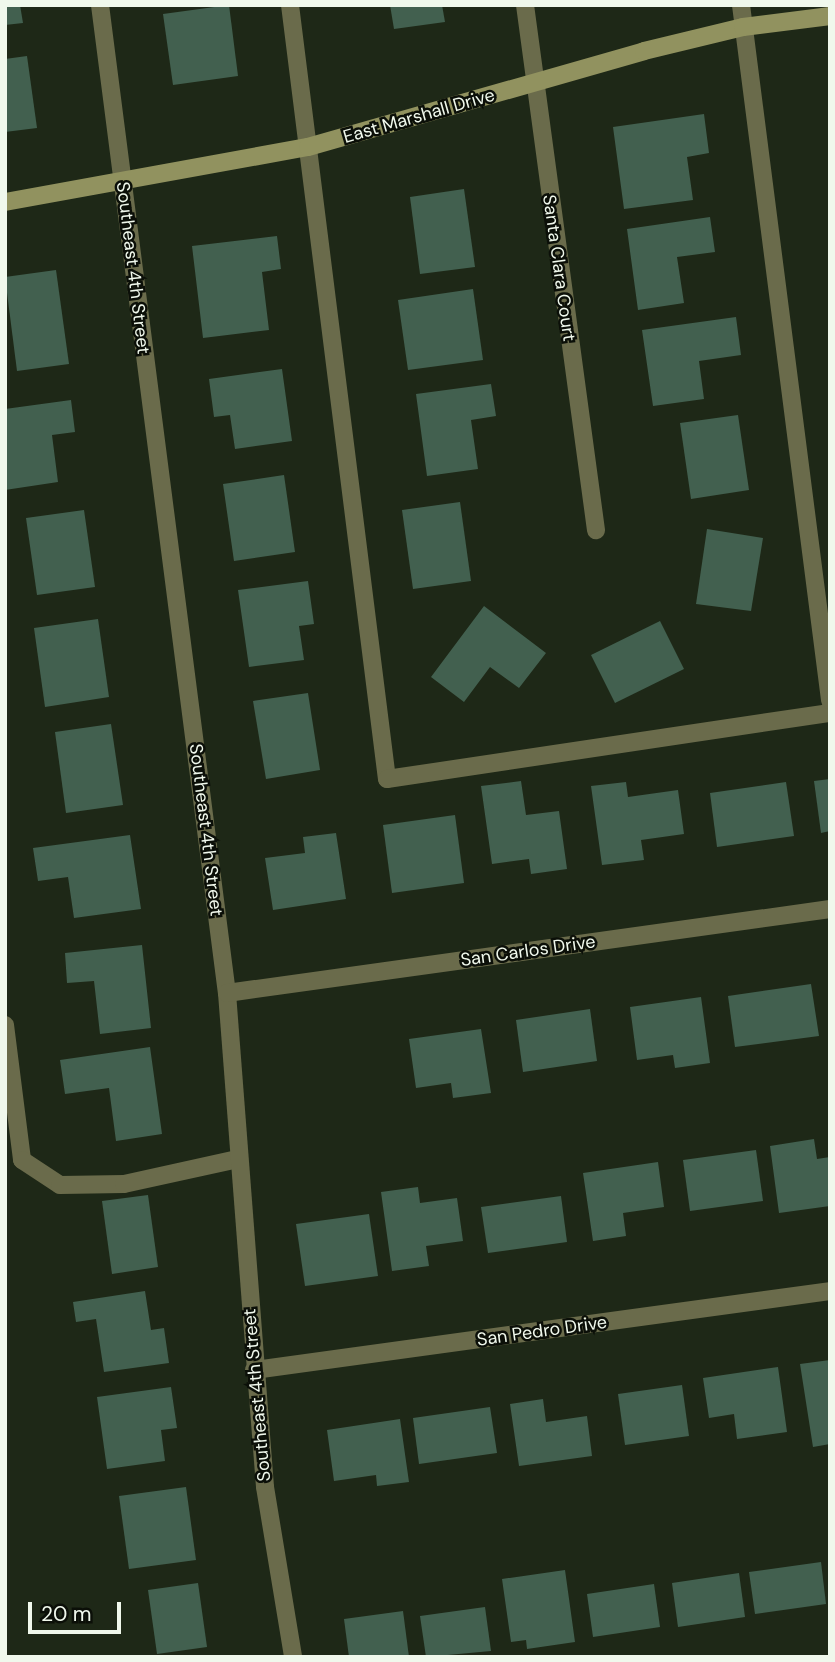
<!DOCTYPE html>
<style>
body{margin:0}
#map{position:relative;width:835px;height:1662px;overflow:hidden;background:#1e2817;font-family:"DM Sans",sans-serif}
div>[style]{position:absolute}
.building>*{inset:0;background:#42604f}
.service>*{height:18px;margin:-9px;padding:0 9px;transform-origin:9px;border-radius:9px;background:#6a6b4b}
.minor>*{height:18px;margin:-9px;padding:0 9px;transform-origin:9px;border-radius:9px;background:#6a6b4b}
.secondary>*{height:18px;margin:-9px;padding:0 9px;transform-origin:9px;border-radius:9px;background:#91925f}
span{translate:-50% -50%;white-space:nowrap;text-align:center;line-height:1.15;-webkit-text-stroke:5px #0b0f08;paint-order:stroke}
.street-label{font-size:18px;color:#f0f8ec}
.frame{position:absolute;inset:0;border:7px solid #f0f8ec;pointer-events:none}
.scale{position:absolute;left:28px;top:1602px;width:93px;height:32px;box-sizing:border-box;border:4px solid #f0f8ec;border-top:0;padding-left:9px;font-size:21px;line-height:24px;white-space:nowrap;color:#f0f8ec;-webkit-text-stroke:5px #0b0f08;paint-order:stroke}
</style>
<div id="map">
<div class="building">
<div style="clip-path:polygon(5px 5px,20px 5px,23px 23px,5px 25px)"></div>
<div style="clip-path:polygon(229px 5px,238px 76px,173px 85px,163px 14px)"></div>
<div style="clip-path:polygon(390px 5px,442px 5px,445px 22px,394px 29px)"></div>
<div style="clip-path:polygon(27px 56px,37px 128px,5px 132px,5px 59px)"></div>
<div style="clip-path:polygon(704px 114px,709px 153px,687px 157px,693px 200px,624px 209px,613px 127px)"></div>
<div style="clip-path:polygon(464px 189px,475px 267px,420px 274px,410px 197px)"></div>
<div style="clip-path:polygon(710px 217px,715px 252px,677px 257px,684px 303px,638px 310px,627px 229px)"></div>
<div style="clip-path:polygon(277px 236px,281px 269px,262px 272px,269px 330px,203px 338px,192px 246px)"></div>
<div style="clip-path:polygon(56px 270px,69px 364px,17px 371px,5px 277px)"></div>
<div style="clip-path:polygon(473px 289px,483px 360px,408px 370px,398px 300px)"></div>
<div style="clip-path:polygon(736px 317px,741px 355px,699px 361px,704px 399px,653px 406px,642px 330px)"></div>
<div style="clip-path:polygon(282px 369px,292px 441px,235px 449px,230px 415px,214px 417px,209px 379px)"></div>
<div style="clip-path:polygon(491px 384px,496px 416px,471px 420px,478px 469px,427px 476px,416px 394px)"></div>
<div style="clip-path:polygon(71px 400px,75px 432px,52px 435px,58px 482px,5px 490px,5px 409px)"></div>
<div style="clip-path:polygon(738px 415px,749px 490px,691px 499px,680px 423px)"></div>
<div style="clip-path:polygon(284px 475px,295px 552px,234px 561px,223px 484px)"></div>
<div style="clip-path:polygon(460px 502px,471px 581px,413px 589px,402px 510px)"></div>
<div style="clip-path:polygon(84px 510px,95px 587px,37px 595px,26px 518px)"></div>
<div style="clip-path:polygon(707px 529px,763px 538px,751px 611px,696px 604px)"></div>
<div style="clip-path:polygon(308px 581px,314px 624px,299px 626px,304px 660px,249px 667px,238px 590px)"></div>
<div style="clip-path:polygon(484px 606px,546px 653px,519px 688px,490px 667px,464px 702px,431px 677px)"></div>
<div style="clip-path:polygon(98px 619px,109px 697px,45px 707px,34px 628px)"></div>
<div style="clip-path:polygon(660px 621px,684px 669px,615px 703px,591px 655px)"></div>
<div style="clip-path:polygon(308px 693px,320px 770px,266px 779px,253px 701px)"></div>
<div style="clip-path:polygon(111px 724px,123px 805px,66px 813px,55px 732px)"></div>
<div style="clip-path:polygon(830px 779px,830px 831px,821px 833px,814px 781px)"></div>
<div style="clip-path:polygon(521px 781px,526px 815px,559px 811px,567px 869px,531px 874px,529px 859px,492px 864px,481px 786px)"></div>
<div style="clip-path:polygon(626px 782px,628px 797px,678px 790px,684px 834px,641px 840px,644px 860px,602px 865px,591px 786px)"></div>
<div style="clip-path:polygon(786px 782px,794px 836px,717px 847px,710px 793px)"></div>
<div style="clip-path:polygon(455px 815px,464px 883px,392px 893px,383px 825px)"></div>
<div style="clip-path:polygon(336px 833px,346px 899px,273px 910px,265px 858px,305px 853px,303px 837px)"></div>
<div style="clip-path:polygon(130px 835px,141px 909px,74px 918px,68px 877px,38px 881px,33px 848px)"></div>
<div style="clip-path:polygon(142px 945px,151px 1028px,100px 1034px,94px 981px,67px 983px,65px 953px)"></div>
<div style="clip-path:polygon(811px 984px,819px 1036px,735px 1047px,728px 996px)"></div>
<div style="clip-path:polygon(701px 997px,710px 1063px,675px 1068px,673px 1055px,637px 1060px,630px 1007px)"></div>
<div style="clip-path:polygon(590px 1009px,597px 1061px,523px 1072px,516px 1020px)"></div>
<div style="clip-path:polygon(481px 1029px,491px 1093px,453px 1098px,451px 1083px,416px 1088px,409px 1039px)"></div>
<div style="clip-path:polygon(150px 1047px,162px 1134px,116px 1141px,109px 1088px,65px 1094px,60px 1060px)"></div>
<div style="clip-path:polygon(814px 1139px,817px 1159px,830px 1157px,830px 1206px,779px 1213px,770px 1146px)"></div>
<div style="clip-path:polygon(756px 1150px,763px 1201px,690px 1211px,683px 1160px)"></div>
<div style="clip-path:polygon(658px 1162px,664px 1207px,623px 1213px,626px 1236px,593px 1241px,583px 1173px)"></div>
<div style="clip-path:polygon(418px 1187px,420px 1203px,457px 1198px,463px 1241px,426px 1246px,429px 1266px,392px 1271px,381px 1192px)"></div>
<div style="clip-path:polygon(148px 1195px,158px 1267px,112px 1274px,102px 1201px)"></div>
<div style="clip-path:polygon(561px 1196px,567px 1242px,488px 1253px,481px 1207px)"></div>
<div style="clip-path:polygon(369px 1214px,378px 1276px,305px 1286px,296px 1224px)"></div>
<div style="clip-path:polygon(145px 1291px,151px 1330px,164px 1328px,169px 1363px,104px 1372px,96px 1319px,76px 1322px,73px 1302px)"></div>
<div style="clip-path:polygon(830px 1360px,830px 1444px,813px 1447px,800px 1364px)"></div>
<div style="clip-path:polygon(778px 1367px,787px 1432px,737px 1439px,734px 1414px,709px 1418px,703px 1378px)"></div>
<div style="clip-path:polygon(682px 1385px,689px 1436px,625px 1445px,618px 1394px)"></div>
<div style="clip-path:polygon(171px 1387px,177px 1428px,161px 1430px,165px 1461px,107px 1469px,97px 1397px)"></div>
<div style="clip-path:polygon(543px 1399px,546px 1422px,587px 1416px,592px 1456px,519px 1466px,510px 1404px)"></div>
<div style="clip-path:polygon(490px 1407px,497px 1453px,419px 1464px,413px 1418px)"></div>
<div style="clip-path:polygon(400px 1419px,409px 1482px,377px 1486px,376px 1475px,334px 1481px,327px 1430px)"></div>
<div style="clip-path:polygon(186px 1487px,196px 1560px,129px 1569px,119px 1496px)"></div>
<div style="clip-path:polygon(821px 1562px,826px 1604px,755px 1614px,749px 1572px)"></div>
<div style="clip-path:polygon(565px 1570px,575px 1642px,527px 1649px,526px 1640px,511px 1642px,502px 1579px)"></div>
<div style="clip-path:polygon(739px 1573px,745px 1617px,678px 1627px,672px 1583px)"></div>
<div style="clip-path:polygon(198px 1583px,207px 1647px,157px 1654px,148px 1590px)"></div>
<div style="clip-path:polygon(654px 1584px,660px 1627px,593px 1637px,587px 1594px)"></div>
<div style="clip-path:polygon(485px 1607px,491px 1651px,426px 1657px,420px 1616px)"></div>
<div style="clip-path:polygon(403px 1611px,409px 1657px,349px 1657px,344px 1619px)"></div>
</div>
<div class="service">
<div style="left:290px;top:5px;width:780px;rotate:82.86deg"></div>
<div style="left:387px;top:779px;width:448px;rotate:-8.5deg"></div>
<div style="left:741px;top:5px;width:701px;rotate:82.7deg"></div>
<div style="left:5px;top:1025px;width:136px;rotate:82.8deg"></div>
<div style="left:22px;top:1160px;width:45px;rotate:33.3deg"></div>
<div style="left:60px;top:1185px;width:64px;rotate:-0.9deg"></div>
<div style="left:124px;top:1184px;width:117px;rotate:-12.4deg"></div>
</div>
<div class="minor">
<div style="left:100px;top:5px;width:996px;rotate:82.68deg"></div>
<div style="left:227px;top:993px;width:495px;rotate:85.6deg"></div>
<div style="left:265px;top:1487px;width:172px;rotate:80.6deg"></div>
<div style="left:525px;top:5px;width:530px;rotate:82.3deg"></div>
<div style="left:227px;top:993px;width:609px;rotate:-7.93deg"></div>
<div style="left:254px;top:1370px;width:581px;rotate:-7.81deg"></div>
</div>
<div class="secondary">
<div style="left:5px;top:202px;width:308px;rotate:-10.3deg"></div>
<div style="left:308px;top:147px;width:349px;rotate:-15.9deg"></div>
<div style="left:644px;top:51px;width:102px;rotate:-13.6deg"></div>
<div style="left:743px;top:27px;width:88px;rotate:-7.2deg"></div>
</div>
<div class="street-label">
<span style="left:419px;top:116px;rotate:-16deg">East Marshall Drive</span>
<span style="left:133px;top:268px;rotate:83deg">Southeast 4th Street</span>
<span style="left:559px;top:268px;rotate:82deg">Santa Clara Court</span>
<span style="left:206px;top:830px;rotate:83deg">Southeast 4th Street</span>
<span style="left:528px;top:951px;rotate:-8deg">San Carlos Drive</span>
<span style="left:542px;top:1331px;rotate:-8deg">San Pedro Drive</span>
<span style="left:257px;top:1395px;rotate:-95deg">Southeast 4th Street</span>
</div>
<div class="frame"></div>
<div class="scale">20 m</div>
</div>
